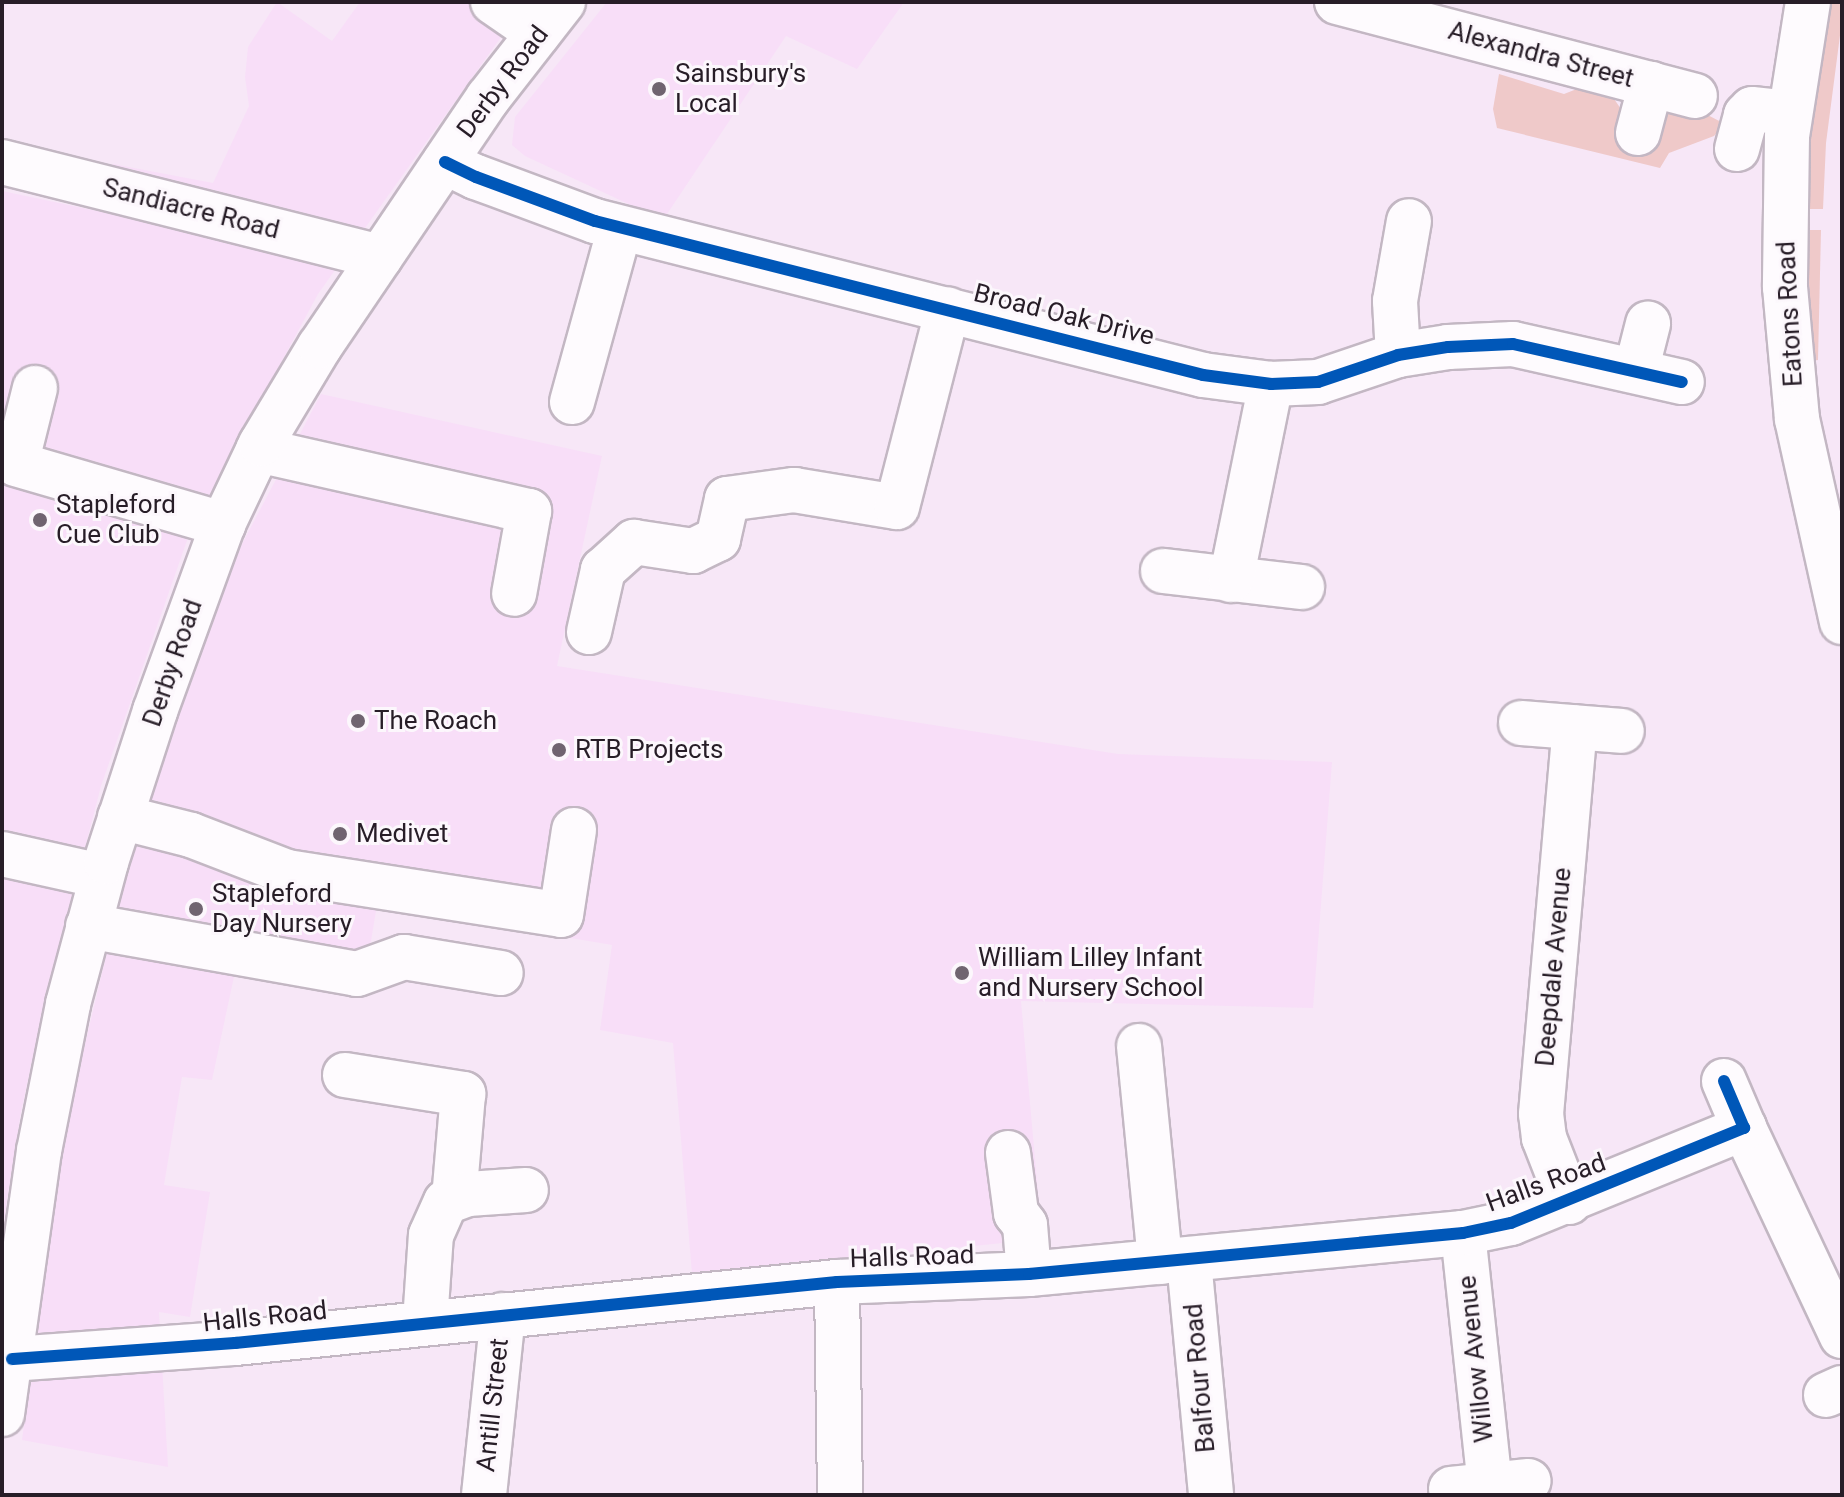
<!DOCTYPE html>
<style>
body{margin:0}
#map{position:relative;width:1844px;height:1497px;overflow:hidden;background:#f7e7f7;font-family:Roboto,sans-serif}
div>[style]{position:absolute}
.built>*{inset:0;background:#f8def8}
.green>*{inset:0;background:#efc9c9}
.roads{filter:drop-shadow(2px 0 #c3b7c3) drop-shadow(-2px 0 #c3b7c3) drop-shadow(0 2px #c3b7c3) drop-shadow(0 -2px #c3b7c3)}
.minor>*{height:44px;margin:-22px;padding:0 22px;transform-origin:22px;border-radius:22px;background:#fefbfe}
.major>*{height:44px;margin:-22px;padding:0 22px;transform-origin:22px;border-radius:22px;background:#fefbfe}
.cycleway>*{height:12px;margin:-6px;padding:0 6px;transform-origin:6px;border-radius:6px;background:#0057b8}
.dots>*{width:22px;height:22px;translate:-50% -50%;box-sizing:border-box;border:4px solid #fcf7fc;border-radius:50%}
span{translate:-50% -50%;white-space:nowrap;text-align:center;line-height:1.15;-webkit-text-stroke:6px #fcf7fc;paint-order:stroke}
.street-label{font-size:26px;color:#271d27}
.poi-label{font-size:26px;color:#271d27}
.left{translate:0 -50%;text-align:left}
.frame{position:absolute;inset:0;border:4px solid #271d27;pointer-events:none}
</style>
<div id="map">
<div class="built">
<div style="clip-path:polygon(277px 2px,332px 41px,360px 2px,526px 2px,318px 294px,190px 532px,101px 786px,44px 1006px,21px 1112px,2px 1233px,2px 191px,102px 212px,113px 164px,213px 183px,249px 106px,245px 77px,248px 47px)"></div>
<div style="clip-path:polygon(607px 2px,904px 2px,857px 69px,786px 36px,663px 220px,525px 156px,512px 145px,515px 117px)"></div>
<div style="clip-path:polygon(321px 394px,602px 456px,557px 666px,1118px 754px,1332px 762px,1313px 1008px,1021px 1001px,1042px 1239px,692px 1274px,673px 1043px,600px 1030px,612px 945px,377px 905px,370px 947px,352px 959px,239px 953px,212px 1080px,182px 1077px,164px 1185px,210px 1192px,190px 1317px,159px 1312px,168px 1467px,22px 1440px,64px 1132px,127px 869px,184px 692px,242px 544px)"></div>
</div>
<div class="green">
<div style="clip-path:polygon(1826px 2px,1842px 2px,1842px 20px,1826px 143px,1823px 209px,1808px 209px,1811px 130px)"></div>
<div style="clip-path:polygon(1499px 74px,1564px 94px,1587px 85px,1610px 93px,1623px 112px,1659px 126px,1669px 113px,1684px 109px,1698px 110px,1725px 124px,1714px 136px,1669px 153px,1660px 168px,1497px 128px,1493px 109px)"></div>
<div style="clip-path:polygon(1807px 230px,1821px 230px,1818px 360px,1812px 361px)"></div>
</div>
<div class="roads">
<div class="minor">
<div style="left:493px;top:2px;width:55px;rotate:34.6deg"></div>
<div style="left:1337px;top:2px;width:370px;rotate:14.7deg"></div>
<div style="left:1808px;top:2px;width:136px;rotate:98.9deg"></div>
<div style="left:1787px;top:136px;width:151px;rotate:90.8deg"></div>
<div style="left:1785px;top:287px;width:133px;rotate:84.8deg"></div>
<div style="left:1797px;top:419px;width:208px;rotate:77.5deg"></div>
<div style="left:1638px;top:133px;width:51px;rotate:-75.1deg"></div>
<div style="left:1737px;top:149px;width:35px;rotate:-75deg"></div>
<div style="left:1746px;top:115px;width:8px;rotate:-45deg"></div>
<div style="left:1752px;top:109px;width:37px;rotate:6deg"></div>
<div style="left:2px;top:162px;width:390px;rotate:14.1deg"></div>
<div style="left:445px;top:162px;width:34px;rotate:26deg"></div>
<div style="left:476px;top:177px;width:127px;rotate:20.3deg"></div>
<div style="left:595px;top:221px;width:627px;rotate:14.21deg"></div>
<div style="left:1203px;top:375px;width:69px;rotate:7.5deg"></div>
<div style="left:1271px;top:384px;width:47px;rotate:-2.4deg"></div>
<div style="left:1318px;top:382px;width:84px;rotate:-18.6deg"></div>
<div style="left:1398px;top:355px;width:51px;rotate:-9.1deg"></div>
<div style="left:1448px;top:347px;width:65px;rotate:-2.6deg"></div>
<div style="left:1513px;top:344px;width:173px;rotate:12.7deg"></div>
<div style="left:1398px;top:355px;width:54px;rotate:-93.2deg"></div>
<div style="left:1395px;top:301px;width:81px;rotate:-80.1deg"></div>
<div style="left:1636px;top:371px;width:49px;rotate:-75.7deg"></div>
<div style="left:35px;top:388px;width:78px;rotate:104deg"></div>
<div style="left:16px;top:464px;width:216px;rotate:16.2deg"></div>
<div style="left:572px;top:402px;width:180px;rotate:-74.6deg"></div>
<div style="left:258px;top:450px;width:278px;rotate:12.7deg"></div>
<div style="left:529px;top:511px;width:84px;rotate:100.2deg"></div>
<div style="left:1163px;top:571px;width:140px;rotate:6.6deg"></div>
<div style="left:1231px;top:580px;width:200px;rotate:-78.5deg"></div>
<div style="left:589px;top:632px;width:64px;rotate:-77.3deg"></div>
<div style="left:603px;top:570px;width:42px;rotate:-42.1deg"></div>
<div style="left:634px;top:542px;width:60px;rotate:8.7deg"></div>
<div style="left:693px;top:551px;width:28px;rotate:-26deg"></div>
<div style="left:718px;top:539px;width:41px;rotate:-77.3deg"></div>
<div style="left:727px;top:499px;width:68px;rotate:-7.7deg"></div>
<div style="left:794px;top:490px;width:104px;rotate:9.4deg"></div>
<div style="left:897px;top:507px;width:204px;rotate:-75.6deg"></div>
<div style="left:1521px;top:723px;width:101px;rotate:4.5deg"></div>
<div style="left:120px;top:817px;width:73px;rotate:14.2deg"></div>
<div style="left:191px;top:835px;width:103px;rotate:21.1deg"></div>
<div style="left:287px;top:872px;width:277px;rotate:8.9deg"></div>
<div style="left:561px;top:915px;width:86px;rotate:-81.3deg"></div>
<div style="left:2px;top:854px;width:101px;rotate:12.5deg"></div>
<div style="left:88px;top:926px;width:273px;rotate:10.1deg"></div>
<div style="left:357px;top:974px;width:50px;rotate:-19.9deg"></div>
<div style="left:404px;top:957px;width:98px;rotate:9.4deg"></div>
<div style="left:1139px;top:1046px;width:217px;rotate:84.4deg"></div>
<div style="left:345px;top:1075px;width:120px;rotate:9.1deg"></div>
<div style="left:463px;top:1094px;width:104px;rotate:94.9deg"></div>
<div style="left:1744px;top:1128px;width:230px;rotate:64.8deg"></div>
<div style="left:1008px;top:1153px;width:61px;rotate:82.4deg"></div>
<div style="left:1016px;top:1213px;width:15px;rotate:53deg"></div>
<div style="left:1025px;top:1225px;width:49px;rotate:85.3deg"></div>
<div style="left:1569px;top:1202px;width:69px;rotate:-111.3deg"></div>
<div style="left:1544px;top:1138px;width:24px;rotate:-97deg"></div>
<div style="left:1541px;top:1114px;width:388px;rotate:-85deg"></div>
<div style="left:1463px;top:1233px;width:253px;rotate:83.9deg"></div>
<div style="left:1189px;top:1261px;width:235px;rotate:84.6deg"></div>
<div style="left:837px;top:1282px;width:213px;rotate:89.2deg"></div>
<div style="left:425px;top:1322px;width:87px;rotate:-86.1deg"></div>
<div style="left:431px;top:1235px;width:36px;rotate:-66deg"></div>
<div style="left:446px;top:1202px;width:23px;rotate:-20deg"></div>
<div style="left:468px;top:1194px;width:58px;rotate:-3.9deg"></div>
<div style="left:12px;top:1359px;width:224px;rotate:-4.1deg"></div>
<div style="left:235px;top:1343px;width:605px;rotate:-5.79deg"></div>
<div style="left:837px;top:1282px;width:192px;rotate:-2.4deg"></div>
<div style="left:1029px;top:1274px;width:436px;rotate:-5.4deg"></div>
<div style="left:1463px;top:1233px;width:49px;rotate:-11.8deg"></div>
<div style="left:1511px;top:1223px;width:252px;rotate:-22.2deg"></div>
<div style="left:1744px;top:1128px;width:51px;rotate:-113.1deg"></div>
<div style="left:1826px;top:1395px;width:17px;rotate:-24deg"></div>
<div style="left:1451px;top:1489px;width:78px;rotate:-5.9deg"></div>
<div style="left:484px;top:1495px;width:181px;rotate:-84deg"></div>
</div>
<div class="major">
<div style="left:2px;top:1414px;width:266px;rotate:-82deg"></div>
<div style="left:39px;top:1151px;width:150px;rotate:-78.8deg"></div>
<div style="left:68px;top:1004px;width:147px;rotate:-75deg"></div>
<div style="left:106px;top:862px;width:159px;rotate:-72deg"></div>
<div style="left:155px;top:711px;width:199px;rotate:-70deg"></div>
<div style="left:223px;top:524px;width:89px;rotate:-64.6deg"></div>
<div style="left:261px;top:444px;width:114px;rotate:-59deg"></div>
<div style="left:320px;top:346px;width:300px;rotate:-55.9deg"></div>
<div style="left:488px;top:98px;width:122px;rotate:-52deg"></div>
</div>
</div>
<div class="cycleway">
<div style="left:445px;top:162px;width:34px;rotate:26deg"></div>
<div style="left:476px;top:177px;width:127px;rotate:20.3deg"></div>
<div style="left:595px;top:221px;width:627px;rotate:14.21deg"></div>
<div style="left:1203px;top:375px;width:69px;rotate:7.5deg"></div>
<div style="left:1271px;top:384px;width:47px;rotate:-2.4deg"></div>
<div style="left:1318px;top:382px;width:84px;rotate:-18.6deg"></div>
<div style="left:1398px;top:355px;width:51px;rotate:-9.1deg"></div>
<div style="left:1448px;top:347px;width:65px;rotate:-2.6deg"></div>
<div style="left:1513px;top:344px;width:173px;rotate:12.7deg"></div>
<div style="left:12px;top:1359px;width:224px;rotate:-4.1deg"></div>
<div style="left:235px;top:1343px;width:605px;rotate:-5.79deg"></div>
<div style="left:837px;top:1282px;width:192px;rotate:-2.4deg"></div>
<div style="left:1029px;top:1274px;width:436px;rotate:-5.4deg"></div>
<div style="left:1463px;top:1233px;width:49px;rotate:-11.8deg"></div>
<div style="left:1511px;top:1223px;width:252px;rotate:-22.2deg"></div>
<div style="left:1744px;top:1128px;width:51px;rotate:-113.1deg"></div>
</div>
<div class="dots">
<div style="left:659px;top:89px;background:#706470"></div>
<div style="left:40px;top:520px;background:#706470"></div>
<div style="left:358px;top:721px;background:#706470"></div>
<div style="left:559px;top:750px;background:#706470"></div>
<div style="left:340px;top:834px;background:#706470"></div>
<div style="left:196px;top:909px;background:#706470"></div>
<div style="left:962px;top:973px;background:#706470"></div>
</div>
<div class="street-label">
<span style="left:1541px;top:55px;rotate:15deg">Alexandra Street</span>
<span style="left:503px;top:82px;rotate:-53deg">Derby Road</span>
<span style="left:191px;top:209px;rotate:14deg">Sandiacre Road</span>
<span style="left:1790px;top:314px;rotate:-93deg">Eatons Road</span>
<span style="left:1064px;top:315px;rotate:14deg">Broad Oak Drive</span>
<span style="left:173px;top:663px;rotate:-71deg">Derby Road</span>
<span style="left:1554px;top:967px;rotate:-85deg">Deepdale Avenue</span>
<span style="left:1546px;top:1183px;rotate:-20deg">Halls Road</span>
<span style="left:912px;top:1257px;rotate:-2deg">Halls Road</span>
<span style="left:265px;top:1317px;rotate:-6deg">Halls Road</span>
<span style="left:1476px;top:1359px;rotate:-96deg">Willow Avenue</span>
<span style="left:1200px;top:1378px;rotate:-95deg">Balfour Road</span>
<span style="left:493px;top:1405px;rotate:-84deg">Antill Street</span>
</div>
<div class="poi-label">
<span class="left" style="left:675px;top:89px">Sainsbury's<br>Local</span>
<span class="left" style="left:56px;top:520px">Stapleford<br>Cue Club</span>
<span class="left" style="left:374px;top:721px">The Roach</span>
<span class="left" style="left:575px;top:750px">RTB Projects</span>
<span class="left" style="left:356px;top:834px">Medivet</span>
<span class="left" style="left:212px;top:909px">Stapleford<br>Day Nursery</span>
<span class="left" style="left:978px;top:973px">William Lilley Infant<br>and Nursery School</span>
</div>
<div class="frame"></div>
</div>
